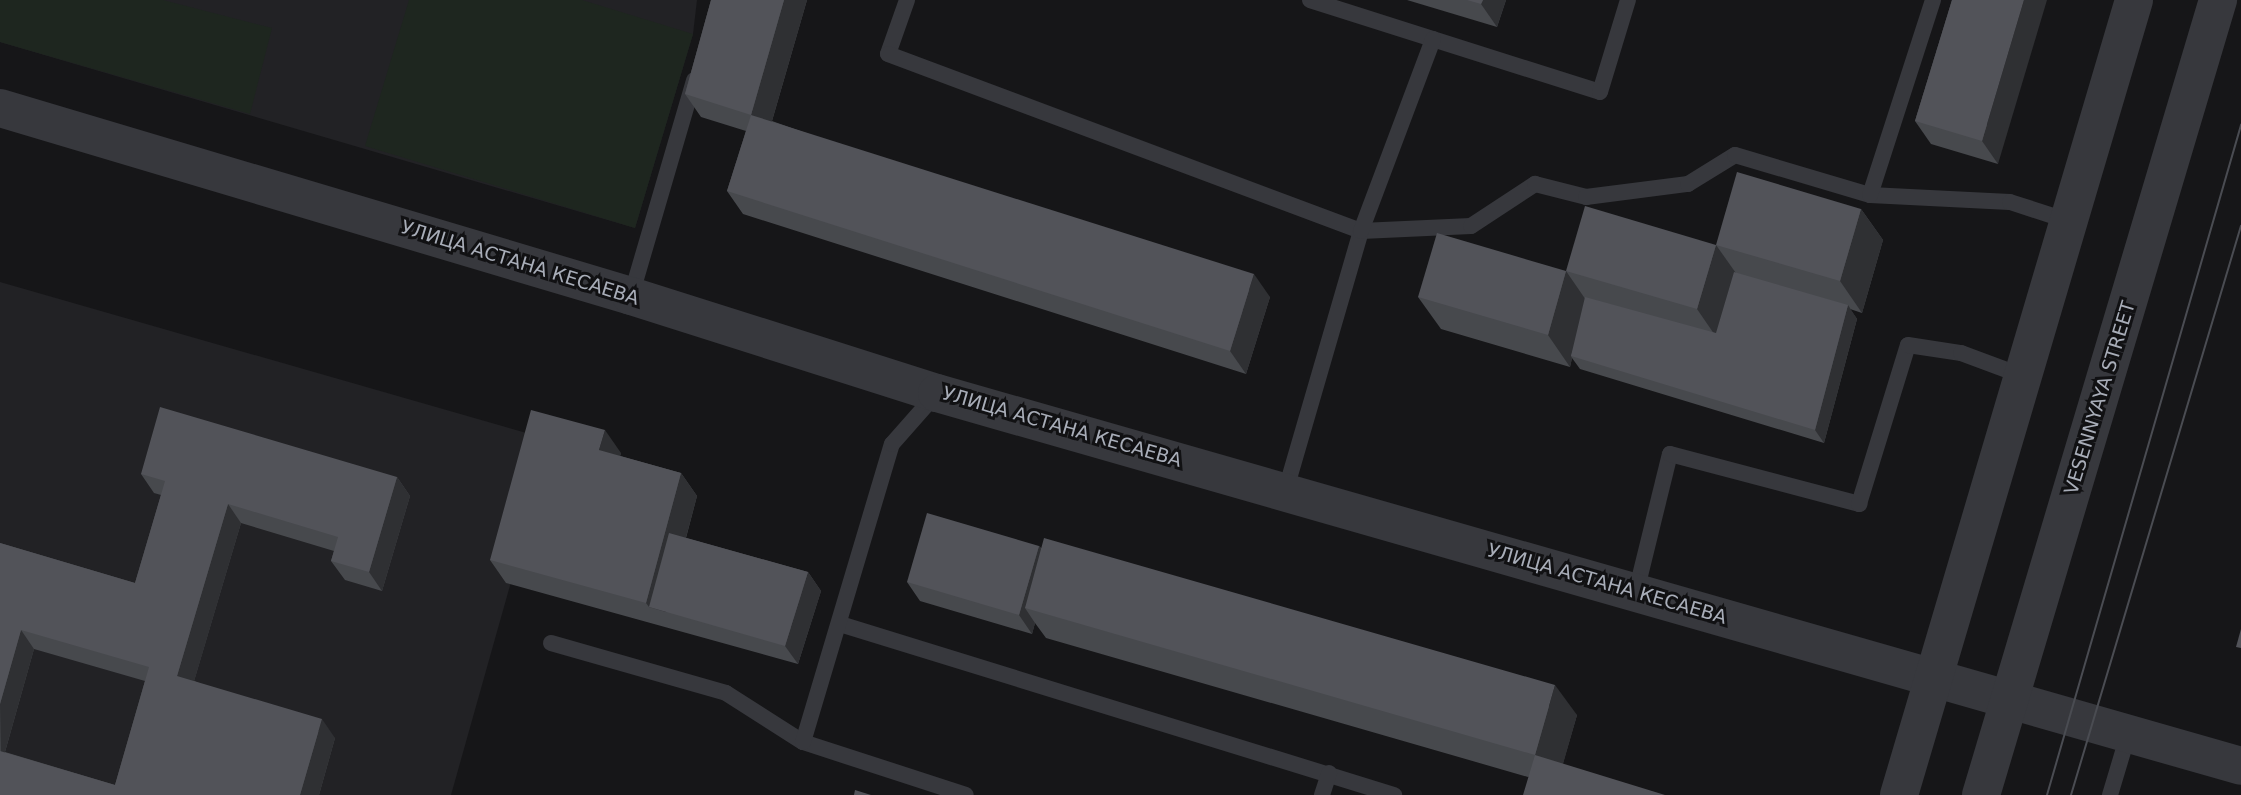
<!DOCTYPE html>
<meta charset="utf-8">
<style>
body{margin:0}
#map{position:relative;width:2241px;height:795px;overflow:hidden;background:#161618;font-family:"DejaVu Sans",sans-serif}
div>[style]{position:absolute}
.built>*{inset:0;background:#222225}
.green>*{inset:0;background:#1e261f}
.service>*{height:16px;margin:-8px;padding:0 8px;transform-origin:8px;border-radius:8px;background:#37383d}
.tertiary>*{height:38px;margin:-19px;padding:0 19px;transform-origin:19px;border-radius:19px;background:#37383d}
.tram>*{height:2px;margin:-1px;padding:0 1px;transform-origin:1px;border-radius:1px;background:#4a4c52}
.wall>*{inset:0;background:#47494d}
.shaded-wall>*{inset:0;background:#2f3033}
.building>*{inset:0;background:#525359}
span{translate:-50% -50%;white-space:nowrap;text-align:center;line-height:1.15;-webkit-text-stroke:6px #111113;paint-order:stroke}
.street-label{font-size:19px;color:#a8adb8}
</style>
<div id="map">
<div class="built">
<div style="clip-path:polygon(0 0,697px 0,693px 34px,635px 228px,0 42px)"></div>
<div style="clip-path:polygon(0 282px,551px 440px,451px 795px,0 795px)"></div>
</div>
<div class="green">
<div style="clip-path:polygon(0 0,163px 0,272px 28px,250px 114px,0 42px)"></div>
<div style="clip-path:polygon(409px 0,582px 0,693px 34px,635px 228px,365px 146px)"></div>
</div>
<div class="service">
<div style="left:907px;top:0;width:57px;rotate:109.4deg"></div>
<div style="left:888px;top:54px;width:505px;rotate:20.52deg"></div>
<div style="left:1361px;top:231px;width:110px;rotate:-2.6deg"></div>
<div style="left:1471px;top:226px;width:77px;rotate:-33.3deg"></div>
<div style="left:1535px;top:184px;width:53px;rotate:14.3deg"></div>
<div style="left:1586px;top:197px;width:103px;rotate:-7.3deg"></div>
<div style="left:1688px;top:184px;width:55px;rotate:-31.7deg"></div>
<div style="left:1735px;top:155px;width:141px;rotate:16.5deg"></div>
<div style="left:1870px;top:195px;width:140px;rotate:2.9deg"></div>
<div style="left:2010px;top:202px;width:62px;rotate:17.9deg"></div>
<div style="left:1310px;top:0;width:304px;rotate:17.6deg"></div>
<div style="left:1600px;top:92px;width:96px;rotate:-73.1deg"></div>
<div style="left:1870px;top:195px;width:205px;rotate:-72.1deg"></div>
<div style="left:631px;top:296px;width:225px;rotate:-73.7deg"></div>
<div style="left:1286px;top:489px;width:269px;rotate:-73.8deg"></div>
<div style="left:1361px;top:231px;width:205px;rotate:-69.4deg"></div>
<div style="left:1636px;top:592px;width:142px;rotate:-76.2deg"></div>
<div style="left:1670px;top:454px;width:196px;rotate:14.8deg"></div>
<div style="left:1859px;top:504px;width:166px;rotate:-72.9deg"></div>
<div style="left:1908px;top:345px;width:54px;rotate:8.6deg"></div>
<div style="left:1961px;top:353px;width:66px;rotate:20.4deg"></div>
<div style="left:840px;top:624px;width:580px;rotate:17.15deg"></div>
<div style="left:551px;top:643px;width:182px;rotate:15.9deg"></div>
<div style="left:726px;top:693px;width:91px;rotate:32.5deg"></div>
<div style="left:803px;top:742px;width:171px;rotate:18deg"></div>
<div style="left:803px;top:742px;width:311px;rotate:-73.4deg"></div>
<div style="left:892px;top:444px;width:68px;rotate:-48.6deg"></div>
<div style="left:1322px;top:795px;width:23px;rotate:-72deg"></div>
<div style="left:2110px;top:795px;width:63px;rotate:-73.3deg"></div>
</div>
<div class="tertiary">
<div style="left:0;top:108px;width:658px;rotate:16.59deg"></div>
<div style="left:631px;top:296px;width:321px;rotate:17.6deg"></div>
<div style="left:937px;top:393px;width:1356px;rotate:15.96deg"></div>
<div style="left:1899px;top:795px;width:829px;rotate:-73.53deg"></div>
<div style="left:1981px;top:795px;width:830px;rotate:-73.4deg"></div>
</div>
<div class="tram">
<div style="left:2047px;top:795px;width:698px;rotate:-73.85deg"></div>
<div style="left:2071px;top:795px;width:594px;rotate:-73.37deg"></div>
</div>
<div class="wall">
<div style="clip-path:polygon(711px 0,807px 0,772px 121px,1270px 297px,1246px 374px,743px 214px,727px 191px,746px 131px,701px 117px,685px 94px)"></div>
<div style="clip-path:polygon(1407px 0,1506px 0,1497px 27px)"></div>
<div style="clip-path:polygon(1952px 0,1998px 164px,1931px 144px,1915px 121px)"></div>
<div style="clip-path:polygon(1861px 209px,1883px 240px,1862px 313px,1850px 309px,1857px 319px,1824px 443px,1580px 369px,1572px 358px,1570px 367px,1441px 329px,1418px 297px,1716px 245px)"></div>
<div style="clip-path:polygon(621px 453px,620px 456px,681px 473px,697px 496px,686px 538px,808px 572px,821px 591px,798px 664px,506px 583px,490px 560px)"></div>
<div style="clip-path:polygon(evenodd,141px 474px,397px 477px,410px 496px,382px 591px,345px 580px,331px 561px,334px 551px,241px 523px,194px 681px,335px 738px,319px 795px,0 795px,0 543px,135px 583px,161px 495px,154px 493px,141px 474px,34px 649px,145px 681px,115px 785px,5px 752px,34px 649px)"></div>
<div style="clip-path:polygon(1039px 546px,1041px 548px,1577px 715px,1563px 763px,1528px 777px,1046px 638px,1035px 623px,1032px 634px,920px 601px,907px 582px)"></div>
</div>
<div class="shaded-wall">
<div style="clip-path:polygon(784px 0,807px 0,767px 138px,751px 115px)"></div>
<div style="clip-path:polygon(1483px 0,1506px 0,1497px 27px,1481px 4px)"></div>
<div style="clip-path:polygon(2024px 0,2047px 0,1998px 164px,1982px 141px)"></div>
<div style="clip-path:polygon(1861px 209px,1883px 240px,1862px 313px,1840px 281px)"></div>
<div style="clip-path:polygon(1716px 245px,1738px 276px,1719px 341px,1697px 309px)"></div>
<div style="clip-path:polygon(1566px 271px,1588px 303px,1571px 356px,1572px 358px,1570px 367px,1548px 335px)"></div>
<div style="clip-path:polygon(1254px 274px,1270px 297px,1246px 374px,1230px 351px)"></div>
<div style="clip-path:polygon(1848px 305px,1857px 319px,1824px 443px,1815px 430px)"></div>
<div style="clip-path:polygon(605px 430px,621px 453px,616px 473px,599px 450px)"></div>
<div style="clip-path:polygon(681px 473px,697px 496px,666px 612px,649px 607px,646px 603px)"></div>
<div style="clip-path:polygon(397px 477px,410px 496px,382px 591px,369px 572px)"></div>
<div style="clip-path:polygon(228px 504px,241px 523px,190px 695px,177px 676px)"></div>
<div style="clip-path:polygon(1039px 546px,1052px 564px,1025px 608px,1035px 623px,1032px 634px,1019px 615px)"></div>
<div style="clip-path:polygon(808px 572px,821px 591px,798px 664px,785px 646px)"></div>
<div style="clip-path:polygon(21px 630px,34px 649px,1px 766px,0 704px)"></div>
<div style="clip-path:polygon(1555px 685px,1577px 715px,1557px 785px,1535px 755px)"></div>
<div style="clip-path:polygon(322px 719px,335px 738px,319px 795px,300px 795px)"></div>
</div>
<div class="building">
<div style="clip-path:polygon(711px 0,784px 0,751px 115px,685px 94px)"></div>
<div style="clip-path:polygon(1467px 0,1483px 0,1481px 4px)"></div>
<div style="clip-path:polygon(1952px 0,2024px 0,1982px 141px,1915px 121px)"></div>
<div style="clip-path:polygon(751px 115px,1254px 274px,1230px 351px,727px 191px)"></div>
<div style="clip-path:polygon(1737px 172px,1861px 209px,1840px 281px,1716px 245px)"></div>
<div style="clip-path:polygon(1585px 206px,1716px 245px,1697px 309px,1566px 271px)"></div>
<div style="clip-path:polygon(1437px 233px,1566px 271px,1548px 335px,1418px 297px)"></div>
<div style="clip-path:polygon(1734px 272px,1848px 305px,1815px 430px,1571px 356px,1585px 297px,1716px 333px)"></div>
<div style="clip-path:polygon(160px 407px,397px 477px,369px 572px,331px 561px,338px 537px,228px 504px,177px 676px,322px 719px,300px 795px,0 795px,0 751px,115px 785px,149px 667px,21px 630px,0 704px,0 543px,135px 583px,165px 481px,141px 474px)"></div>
<div style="clip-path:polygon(531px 410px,605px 430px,599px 450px,681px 473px,646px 603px,490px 560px)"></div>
<div style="clip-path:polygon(927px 513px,1039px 546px,1019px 615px,907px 582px)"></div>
<div style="clip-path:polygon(669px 533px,808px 572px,785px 646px,649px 607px)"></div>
<div style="clip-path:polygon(1044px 538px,1555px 685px,1535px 755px,1665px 795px,1523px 795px,1535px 755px,1025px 608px)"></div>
<div style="clip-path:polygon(2241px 629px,2241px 648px,2236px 647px)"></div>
<div style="clip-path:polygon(855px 790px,871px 795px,854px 795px)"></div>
</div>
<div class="street-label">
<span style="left:520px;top:263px;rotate:17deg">УЛИЦА АСТАНА КЕСАЕВА</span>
<span style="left:2100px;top:398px;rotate:-73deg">VESENNYAYA STREET</span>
<span style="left:1062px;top:427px;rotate:16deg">УЛИЦА АСТАНА КЕСАЕВА</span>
<span style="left:1607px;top:584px;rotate:16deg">УЛИЦА АСТАНА КЕСАЕВА</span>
</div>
</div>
